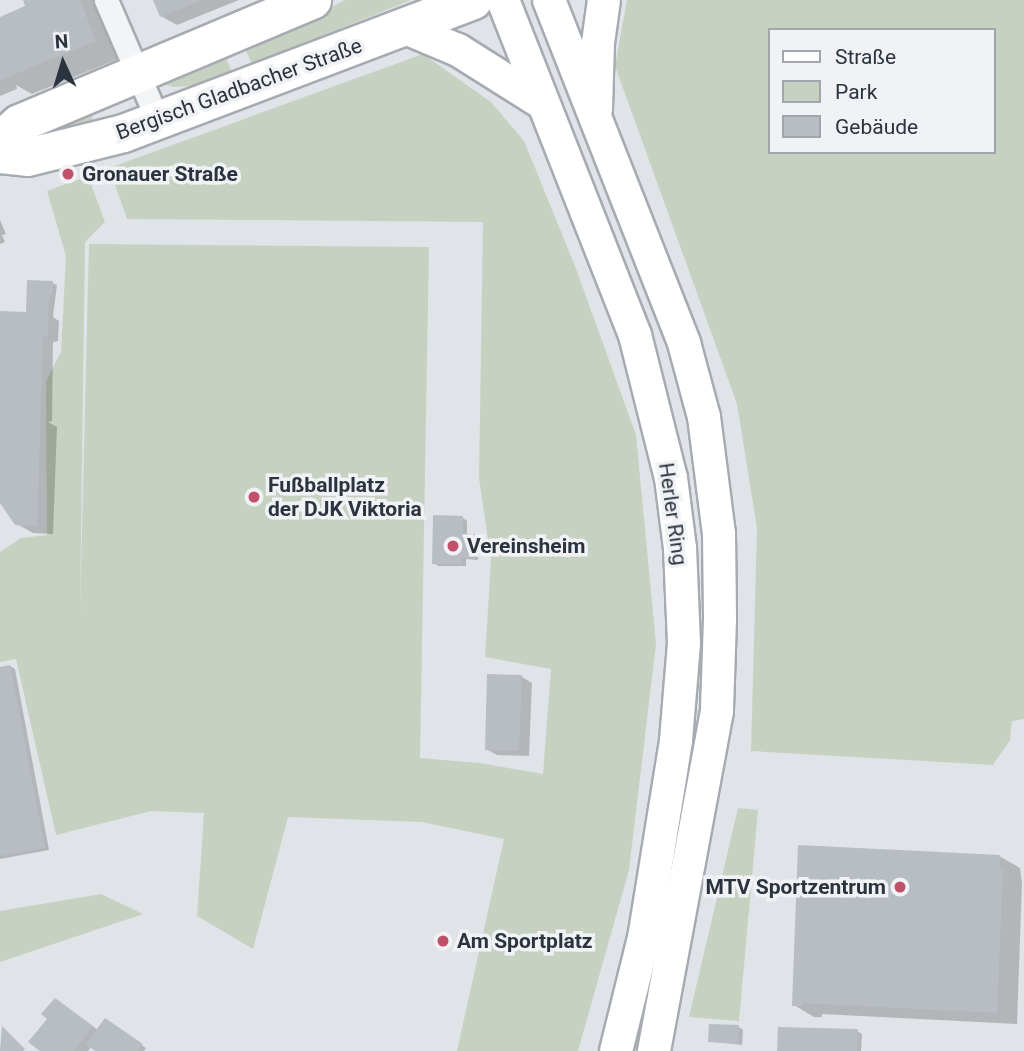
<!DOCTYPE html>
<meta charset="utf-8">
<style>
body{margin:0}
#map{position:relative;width:1024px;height:1051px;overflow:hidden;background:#e0e4e8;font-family:Roboto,sans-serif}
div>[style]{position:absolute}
.green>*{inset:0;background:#c7d1c2}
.shadow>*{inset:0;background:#0003}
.building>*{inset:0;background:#b8bdc4}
.roads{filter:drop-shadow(2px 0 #a6abb2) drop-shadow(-2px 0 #a6abb2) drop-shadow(0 2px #a6abb2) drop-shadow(0 -2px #a6abb2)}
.street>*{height:23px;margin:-11.5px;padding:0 11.5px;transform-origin:11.5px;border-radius:11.5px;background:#f3f4f6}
.secondary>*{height:32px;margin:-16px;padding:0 16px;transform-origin:16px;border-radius:16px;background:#fff}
.primary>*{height:37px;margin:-18.5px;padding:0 18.5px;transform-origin:18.5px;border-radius:18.5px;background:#fff}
.dots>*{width:19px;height:19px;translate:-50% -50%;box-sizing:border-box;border:4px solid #f0f2f5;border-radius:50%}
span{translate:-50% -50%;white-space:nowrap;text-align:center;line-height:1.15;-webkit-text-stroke:7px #f0f2f5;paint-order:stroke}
.street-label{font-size:21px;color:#2a333e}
.poi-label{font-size:21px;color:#2a333e;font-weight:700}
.left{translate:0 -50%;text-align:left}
.right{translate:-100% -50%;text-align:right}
.legend{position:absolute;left:768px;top:28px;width:228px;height:126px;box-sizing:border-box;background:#f0f2f5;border:2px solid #a1a6ac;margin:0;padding:9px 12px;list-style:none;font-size:21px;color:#2a333e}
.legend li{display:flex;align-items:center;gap:14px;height:35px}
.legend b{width:35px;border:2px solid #a1a6ac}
.north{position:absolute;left:28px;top:28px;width:70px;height:70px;-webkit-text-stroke:5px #f0f2f5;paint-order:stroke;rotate:356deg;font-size:19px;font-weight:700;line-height:28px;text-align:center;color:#2a333e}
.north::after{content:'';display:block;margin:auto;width:24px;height:32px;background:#2a333e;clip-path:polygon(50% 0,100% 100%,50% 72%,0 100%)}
</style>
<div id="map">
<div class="green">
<div style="clip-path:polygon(345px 0,411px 0,252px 64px,244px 47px,300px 24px)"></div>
<div style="clip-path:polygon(evenodd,627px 0,1024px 0,1024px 719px,1012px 721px,1010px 740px,993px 765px,751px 751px,757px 528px,737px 404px,615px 66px,627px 0,770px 30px,994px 30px,994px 152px,770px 152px,770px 30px)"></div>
<div style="clip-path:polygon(423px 54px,491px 102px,524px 141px,575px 266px,636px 435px,656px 644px,629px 870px,578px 1051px,457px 1051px,504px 839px,422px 822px,288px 817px,253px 949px,197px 916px,204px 813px,151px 811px,56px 835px,16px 659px,0 662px,0 552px,21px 538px,47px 535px,46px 381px,61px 352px,66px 256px,47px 191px,88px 176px,105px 222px,85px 242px,80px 612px,89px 244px,429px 247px,420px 758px,480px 763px,543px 774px,551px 669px,485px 657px,491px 560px,479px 478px,483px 222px,127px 219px,109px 168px)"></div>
<div style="clip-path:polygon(225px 56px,232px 72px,194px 86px,172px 87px,165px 84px,164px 81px)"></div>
<div style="clip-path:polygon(89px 111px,96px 125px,28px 143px,28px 136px)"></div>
<div style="clip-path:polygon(738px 808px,758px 810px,739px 1021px,689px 1017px)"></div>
<div style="clip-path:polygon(101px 894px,143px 914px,0 962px,0 911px)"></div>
</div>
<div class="shadow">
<div style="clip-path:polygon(25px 0,100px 0,123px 57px,32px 94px,16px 85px,17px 89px,0 96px,0 18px,28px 7px)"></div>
<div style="clip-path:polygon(155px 0,239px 0,177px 25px,161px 16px)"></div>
<div style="clip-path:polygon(0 220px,6px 234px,2px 235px,5px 242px,0 244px)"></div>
<div style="clip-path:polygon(52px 283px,57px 285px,53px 317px,59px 321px,58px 341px,53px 342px,52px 421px,48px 422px,57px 427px,53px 534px,33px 533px,17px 524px,0 500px,0 313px,33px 314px)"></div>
<div style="clip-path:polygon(463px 518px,467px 521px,467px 535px,479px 538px,478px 560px,466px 559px,466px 566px,438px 566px,434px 563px)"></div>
<div style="clip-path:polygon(10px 666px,15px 669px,49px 850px,0 859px,0 668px)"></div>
<div style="clip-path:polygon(522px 677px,532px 683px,529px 756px,497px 755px,486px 749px)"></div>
<div style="clip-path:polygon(999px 856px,1020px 868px,1022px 883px,1017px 1024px,822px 1014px,822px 1017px,814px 1017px,794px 1005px)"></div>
<div style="clip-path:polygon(55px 1000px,98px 1030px,110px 1023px,146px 1048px,144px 1051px,99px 1051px,92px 1046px,88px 1051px,43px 1051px)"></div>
<div style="clip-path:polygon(739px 1027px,743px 1030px,742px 1045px,710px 1041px)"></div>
<div style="clip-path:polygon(857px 1031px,862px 1034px,861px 1051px,778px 1051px)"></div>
</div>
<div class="building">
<div style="clip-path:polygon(23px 0,80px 0,96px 41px,0 80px,0 17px,25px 6px)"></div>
<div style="clip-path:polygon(153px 0,202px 0,160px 17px)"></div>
<div style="clip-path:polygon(27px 280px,53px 281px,52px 295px,49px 295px,48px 336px,43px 337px,37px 526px,15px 525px,0 503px,0 311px,26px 312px)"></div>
<div style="clip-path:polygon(433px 515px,463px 516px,463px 534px,475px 534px,474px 558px,462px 558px,462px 565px,432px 564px)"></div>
<div style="clip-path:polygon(10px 665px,45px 848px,0 856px,0 667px)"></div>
<div style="clip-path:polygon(487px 674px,522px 675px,519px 751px,485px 750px)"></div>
<div style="clip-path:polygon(798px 845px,1000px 855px,1000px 870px,1003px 869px,997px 1013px,802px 1003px,802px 1006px,792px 1006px)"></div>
<div style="clip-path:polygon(55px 998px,93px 1026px,74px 1051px,40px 1051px,28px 1042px,47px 1019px,41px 1014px)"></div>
<div style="clip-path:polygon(105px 1018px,143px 1044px,138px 1051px,95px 1051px,86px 1044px)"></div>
<div style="clip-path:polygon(709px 1024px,739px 1025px,738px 1044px,708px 1042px)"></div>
<div style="clip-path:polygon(2px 1026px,25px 1049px,23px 1051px,0 1051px)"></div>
<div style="clip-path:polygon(778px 1027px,858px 1029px,857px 1051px,777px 1051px)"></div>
</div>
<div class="roads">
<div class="street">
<div style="left:106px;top:0;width:132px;rotate:66.7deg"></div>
</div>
<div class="secondary">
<div style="left:503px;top:0;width:360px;rotate:68.5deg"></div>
<div style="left:635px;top:335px;width:147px;rotate:75.9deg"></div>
<div style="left:671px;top:478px;width:71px;rotate:82.7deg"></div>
<div style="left:680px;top:548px;width:95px;rotate:87.6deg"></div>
<div style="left:684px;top:643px;width:98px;rotate:94.7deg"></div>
<div style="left:676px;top:741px;width:200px;rotate:99.2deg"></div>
<div style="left:644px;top:938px;width:116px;rotate:103.9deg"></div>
<div style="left:549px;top:0;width:369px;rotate:68.5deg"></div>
<div style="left:684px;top:343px;width:77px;rotate:74.9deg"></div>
<div style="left:704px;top:417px;width:118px;rotate:82.7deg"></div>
<div style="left:719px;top:534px;width:85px;rotate:89.3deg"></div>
<div style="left:720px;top:619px;width:92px;rotate:91.9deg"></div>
<div style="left:717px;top:711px;width:346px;rotate:100.5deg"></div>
<div style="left:403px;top:27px;width:60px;rotate:22.7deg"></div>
<div style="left:458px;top:50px;width:99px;rotate:32.2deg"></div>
<div style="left:596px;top:109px;width:66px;rotate:-88.3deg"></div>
<div style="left:598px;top:43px;width:43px;rotate:-82.1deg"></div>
</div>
<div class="primary">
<div style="left:0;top:140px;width:25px;rotate:-42deg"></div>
<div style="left:19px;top:123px;width:318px;rotate:-22.8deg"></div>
<div style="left:0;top:154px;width:27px;rotate:6deg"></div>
<div style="left:27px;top:157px;width:99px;rotate:-14deg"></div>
<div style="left:123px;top:133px;width:374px;rotate:-20.8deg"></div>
</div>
</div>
<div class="dots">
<div style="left:68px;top:174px;background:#c1516a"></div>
<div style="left:254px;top:497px;background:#c1516a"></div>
<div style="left:453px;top:546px;background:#c1516a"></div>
<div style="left:900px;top:887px;background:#c1516a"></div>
<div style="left:443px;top:941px;background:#c1516a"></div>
</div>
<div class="street-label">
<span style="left:239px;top:89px;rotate:-20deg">Bergisch Gladbacher Straße</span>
<span style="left:673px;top:514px;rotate:82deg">Herler Ring</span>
</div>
<div class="poi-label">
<span class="left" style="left:82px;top:174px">Gronauer Straße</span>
<span class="left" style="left:268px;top:497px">Fußballplatz<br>der DJK Viktoria</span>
<span class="left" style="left:467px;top:546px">Vereinsheim</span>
<span class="right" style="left:886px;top:887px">MTV Sportzentrum</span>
<span class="left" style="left:457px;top:941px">Am Sportplatz</span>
</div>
<ul class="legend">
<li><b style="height:9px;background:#fff"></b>Straße</li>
<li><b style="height:19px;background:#c7d1c2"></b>Park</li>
<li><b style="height:19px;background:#b8bdc4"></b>Gebäude</li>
</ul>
<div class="north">N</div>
</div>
